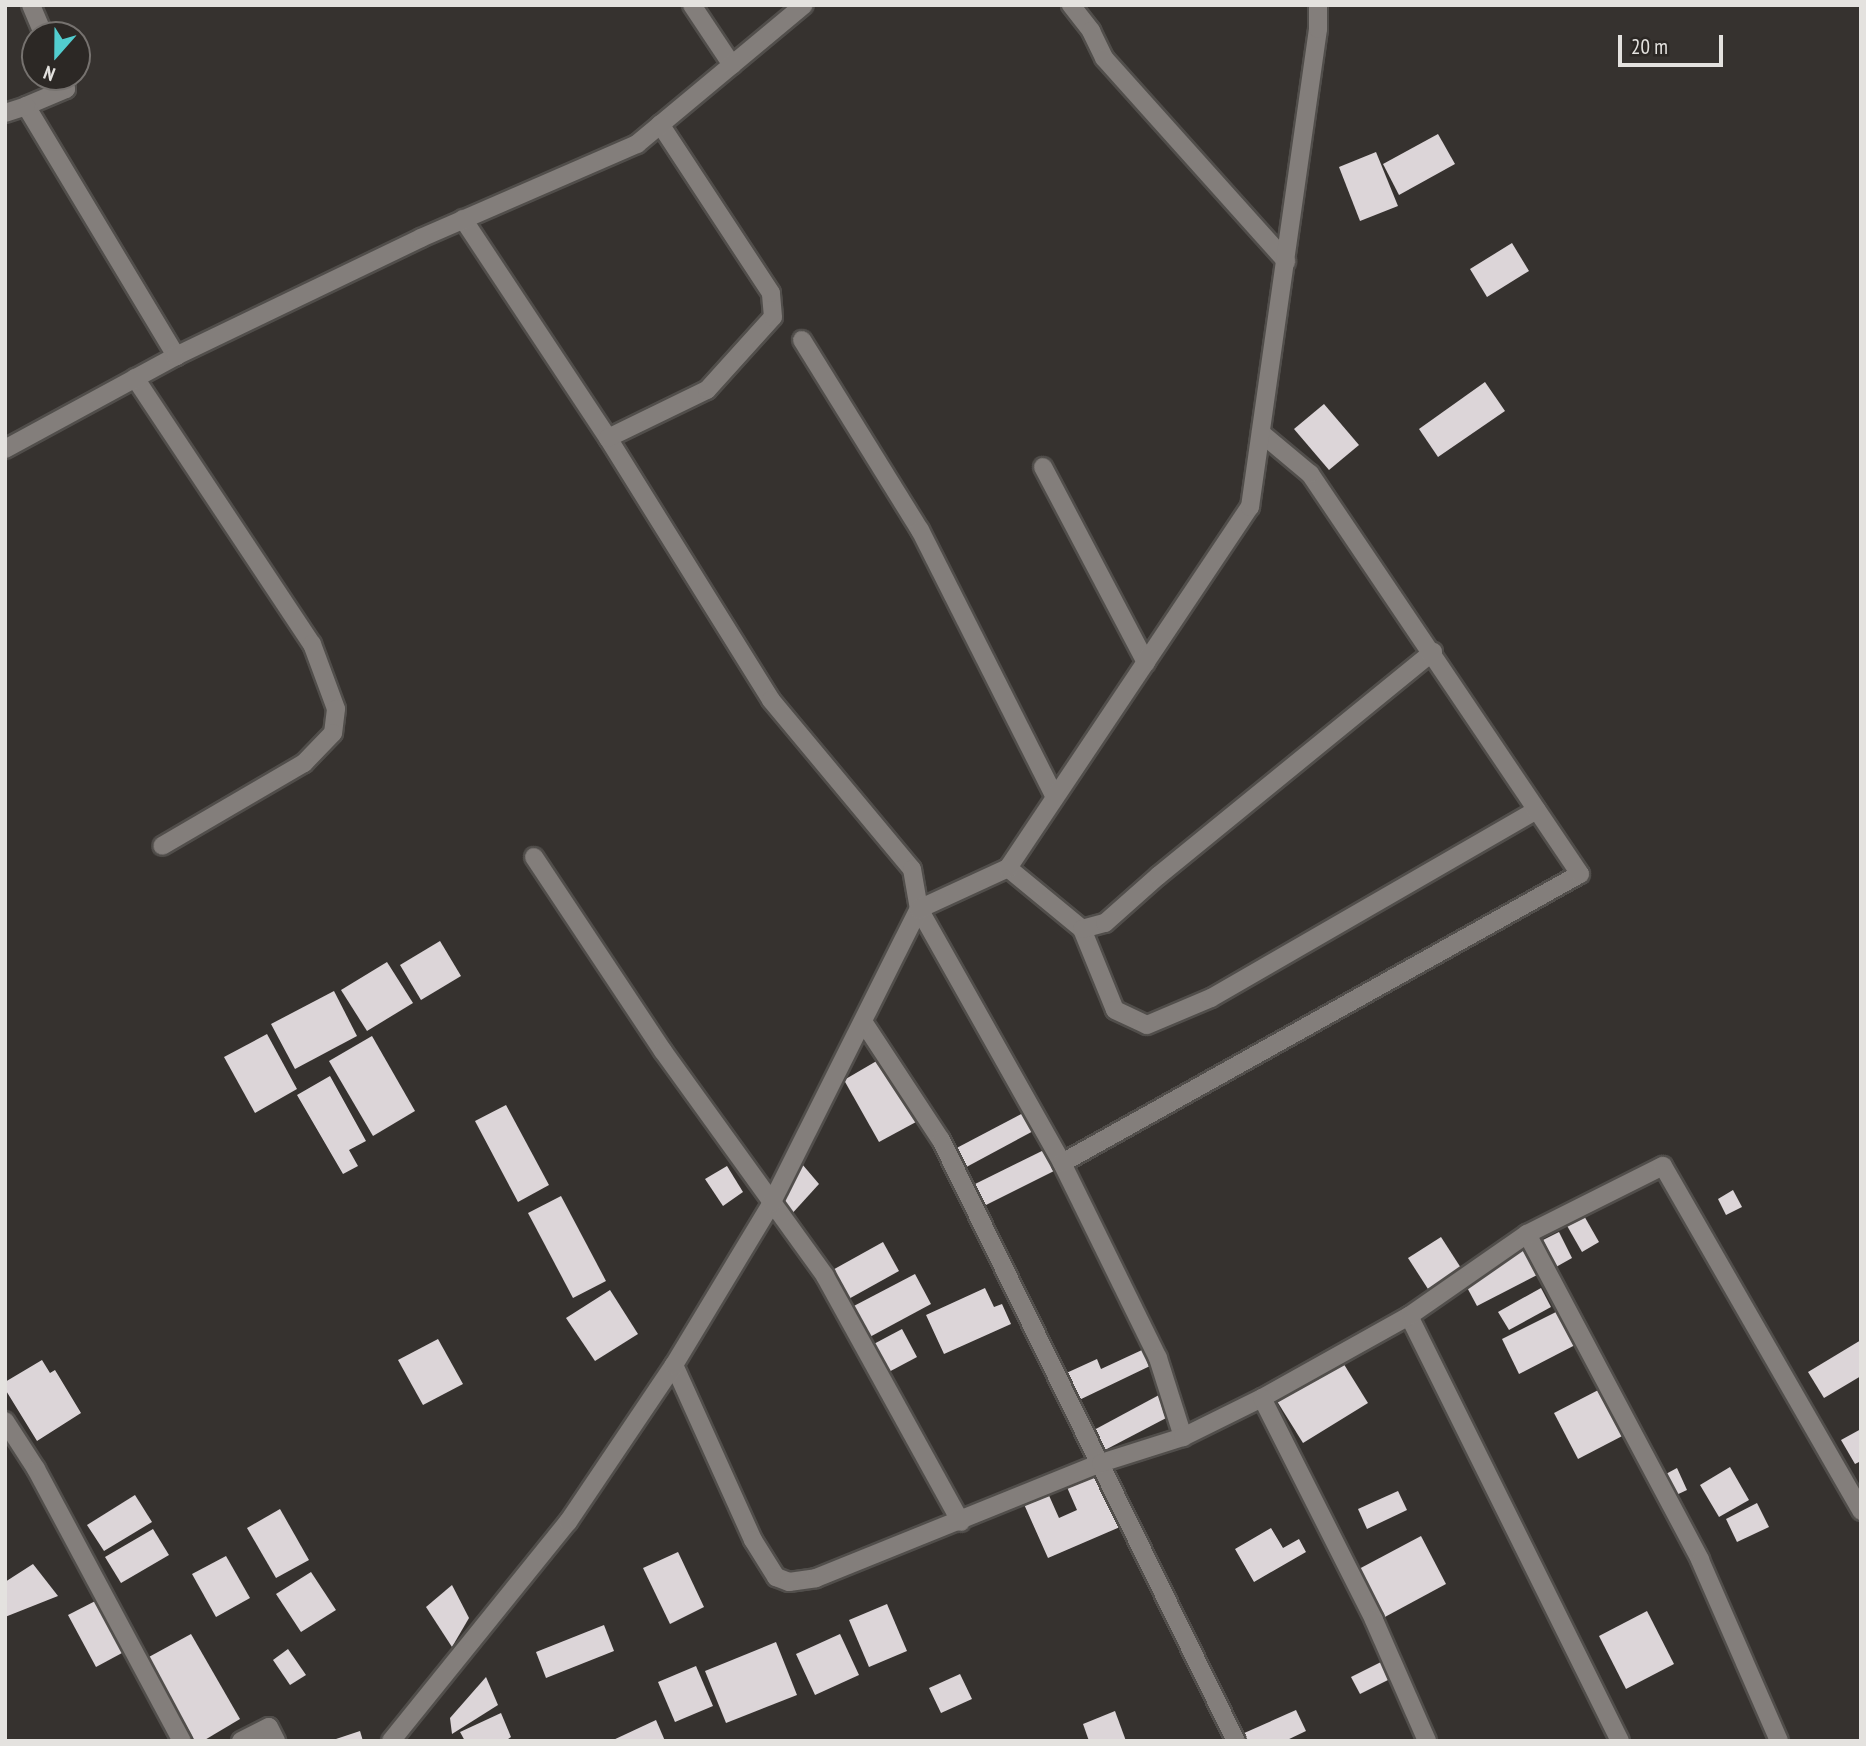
<!DOCTYPE html>
<style>
body{margin:0}
#map{position:relative;width:1866px;height:1746px;overflow:hidden;background:#36322f;font-family:"PT Sans Narrow",sans-serif}
div>[style]{position:absolute}
.building>*{inset:0;background:#dcd5d8}
.roads{filter:drop-shadow(2px 0 #514e4b) drop-shadow(-2px 0 #514e4b) drop-shadow(0 2px #514e4b) drop-shadow(0 -2px #514e4b)}
.minor>*{height:18px;margin:-9px;padding:0 9px;transform-origin:9px;border-radius:9px;background:#837e7b}
.tertiary>*{height:18px;margin:-9px;padding:0 9px;transform-origin:9px;border-radius:9px;background:#837e7b}
span{translate:-50% -50%;white-space:nowrap;text-align:center;line-height:1.15;-webkit-text-stroke:7px #2c2825;paint-order:stroke}
.frame{position:absolute;inset:0;border:7px solid #e4e2df;pointer-events:none}
.north{position:absolute;left:21px;top:21px;width:70px;height:70px;box-sizing:border-box;background:#2c2825;border:2px solid #76726f;border-radius:50%;rotate:201deg;font-size:19px;font-weight:700;line-height:28px;text-align:center;color:#e4e2df}
.north::after{content:'';display:block;margin:auto;width:24px;height:32px;background:#52cdcf;clip-path:polygon(50% 0,100% 100%,50% 72%,0 100%)}
.scale{position:absolute;left:1618px;top:35px;width:105px;height:32px;box-sizing:border-box;border:4px solid #e4e2df;border-top:0;padding-left:9px;font-size:21px;line-height:24px;white-space:nowrap;color:#e4e2df;-webkit-text-stroke:5px #2c2825;paint-order:stroke}
</style>
<div id="map">
<div class="building">
<div style="clip-path:polygon(1438px 134px,1455px 164px,1399px 195px,1383px 164px)"></div>
<div style="clip-path:polygon(1376px 152px,1398px 206px,1360px 221px,1339px 167px)"></div>
<div style="clip-path:polygon(1512px 243px,1529px 271px,1487px 297px,1470px 269px)"></div>
<div style="clip-path:polygon(1485px 382px,1505px 411px,1438px 457px,1419px 429px)"></div>
<div style="clip-path:polygon(1324px 404px,1359px 445px,1329px 470px,1294px 429px)"></div>
<div style="clip-path:polygon(440px 941px,461px 976px,421px 1000px,400px 965px)"></div>
<div style="clip-path:polygon(387px 962px,413px 1003px,367px 1031px,341px 990px)"></div>
<div style="clip-path:polygon(334px 991px,357px 1036px,295px 1069px,271px 1024px)"></div>
<div style="clip-path:polygon(267px 1034px,297px 1089px,255px 1113px,224px 1057px)"></div>
<div style="clip-path:polygon(372px 1036px,415px 1111px,373px 1136px,329px 1061px)"></div>
<div style="clip-path:polygon(880px 1059px,916px 1122px,879px 1142px,844px 1080px)"></div>
<div style="clip-path:polygon(330px 1076px,366px 1141px,349px 1150px,358px 1166px,343px 1174px,297px 1095px)"></div>
<div style="clip-path:polygon(506px 1105px,549px 1185px,518px 1202px,475px 1121px)"></div>
<div style="clip-path:polygon(1027px 1111px,1037px 1129px,959px 1171px,949px 1152px)"></div>
<div style="clip-path:polygon(1046px 1149px,1056px 1170px,980px 1208px,969px 1187px)"></div>
<div style="clip-path:polygon(802px 1164px,819px 1184px,789px 1217px,777px 1202px)"></div>
<div style="clip-path:polygon(727px 1166px,743px 1192px,723px 1206px,705px 1179px)"></div>
<div style="clip-path:polygon(1733px 1190px,1742px 1207px,1726px 1215px,1718px 1199px)"></div>
<div style="clip-path:polygon(561px 1196px,606px 1281px,573px 1298px,528px 1213px)"></div>
<div style="clip-path:polygon(1583px 1214px,1599px 1242px,1582px 1252px,1566px 1224px)"></div>
<div style="clip-path:polygon(1559px 1232px,1572px 1258px,1556px 1267px,1543px 1240px)"></div>
<div style="clip-path:polygon(1441px 1237px,1461px 1268px,1428px 1289px,1408px 1258px)"></div>
<div style="clip-path:polygon(883px 1242px,899px 1271px,845px 1301px,829px 1272px)"></div>
<div style="clip-path:polygon(1524px 1247px,1539px 1274px,1477px 1306px,1463px 1280px)"></div>
<div style="clip-path:polygon(915px 1274px,931px 1304px,866px 1339px,850px 1308px)"></div>
<div style="clip-path:polygon(985px 1288px,994px 1307px,1002px 1304px,1011px 1324px,944px 1354px,926px 1315px)"></div>
<div style="clip-path:polygon(1541px 1288px,1551px 1307px,1509px 1330px,1498px 1312px)"></div>
<div style="clip-path:polygon(610px 1290px,638px 1334px,595px 1361px,566px 1318px)"></div>
<div style="clip-path:polygon(1562px 1309px,1579px 1343px,1519px 1374px,1502px 1339px)"></div>
<div style="clip-path:polygon(902px 1329px,917px 1357px,885px 1374px,870px 1346px)"></div>
<div style="clip-path:polygon(438px 1339px,463px 1384px,423px 1405px,398px 1360px)"></div>
<div style="clip-path:polygon(1861px 1340px,1861px 1376px,1824px 1398px,1808px 1372px)"></div>
<div style="clip-path:polygon(1142px 1350px,1150px 1366px,1075px 1402px,1062px 1375px,1097px 1359px,1101px 1369px)"></div>
<div style="clip-path:polygon(1340px 1358px,1368px 1403px,1303px 1443px,1275px 1398px)"></div>
<div style="clip-path:polygon(42px 1360px,50px 1373px,55px 1370px,81px 1413px,37px 1441px,5px 1389px,5px 1382px)"></div>
<div style="clip-path:polygon(1606px 1386px,1630px 1432px,1578px 1459px,1554px 1413px)"></div>
<div style="clip-path:polygon(1159px 1395px,1170px 1416px,1105px 1450px,1094px 1430px)"></div>
<div style="clip-path:polygon(1861px 1429px,1861px 1461px,1855px 1464px,1841px 1440px)"></div>
<div style="clip-path:polygon(1730px 1467px,1749px 1500px,1719px 1517px,1700px 1485px)"></div>
<div style="clip-path:polygon(1677px 1468px,1687px 1490px,1674px 1496px,1664px 1475px)"></div>
<div style="clip-path:polygon(1095px 1472px,1120px 1527px,1048px 1558px,1023px 1502px,1047px 1491px,1059px 1518px,1077px 1510px,1066px 1485px)"></div>
<div style="clip-path:polygon(1398px 1491px,1407px 1510px,1367px 1529px,1358px 1509px)"></div>
<div style="clip-path:polygon(135px 1495px,152px 1522px,104px 1551px,87px 1525px)"></div>
<div style="clip-path:polygon(1757px 1503px,1769px 1527px,1737px 1542px,1726px 1519px)"></div>
<div style="clip-path:polygon(280px 1509px,309px 1560px,276px 1578px,247px 1528px)"></div>
<div style="clip-path:polygon(1271px 1528px,1283px 1548px,1299px 1539px,1306px 1552px,1254px 1582px,1235px 1549px)"></div>
<div style="clip-path:polygon(153px 1529px,169px 1555px,121px 1583px,105px 1557px)"></div>
<div style="clip-path:polygon(1421px 1536px,1446px 1584px,1383px 1618px,1357px 1570px)"></div>
<div style="clip-path:polygon(678px 1552px,704px 1607px,670px 1624px,643px 1568px)"></div>
<div style="clip-path:polygon(226px 1556px,250px 1598px,216px 1617px,192px 1574px)"></div>
<div style="clip-path:polygon(33px 1564px,58px 1596px,5px 1617px,5px 1582px)"></div>
<div style="clip-path:polygon(311px 1572px,336px 1610px,301px 1632px,276px 1594px)"></div>
<div style="clip-path:polygon(452px 1585px,469px 1618px,452px 1647px,426px 1607px)"></div>
<div style="clip-path:polygon(107px 1595px,135px 1646px,96px 1667px,68px 1615px)"></div>
<div style="clip-path:polygon(887px 1604px,907px 1651px,869px 1667px,849px 1620px)"></div>
<div style="clip-path:polygon(1647px 1611px,1674px 1664px,1626px 1689px,1599px 1636px)"></div>
<div style="clip-path:polygon(604px 1625px,614px 1651px,546px 1678px,536px 1652px)"></div>
<div style="clip-path:polygon(191px 1634px,240px 1719px,203px 1741px,195px 1741px,147px 1658px)"></div>
<div style="clip-path:polygon(840px 1634px,859px 1675px,815px 1695px,796px 1654px)"></div>
<div style="clip-path:polygon(776px 1642px,797px 1695px,726px 1723px,705px 1671px)"></div>
<div style="clip-path:polygon(288px 1649px,306px 1675px,290px 1685px,273px 1660px)"></div>
<div style="clip-path:polygon(1387px 1659px,1396px 1676px,1360px 1694px,1351px 1677px)"></div>
<div style="clip-path:polygon(696px 1666px,713px 1706px,675px 1722px,658px 1682px)"></div>
<div style="clip-path:polygon(960px 1674px,972px 1699px,941px 1713px,929px 1688px)"></div>
<div style="clip-path:polygon(486px 1677px,498px 1705px,452px 1734px,450px 1718px)"></div>
<div style="clip-path:polygon(1296px 1710px,1306px 1731px,1285px 1741px,1245px 1741px,1242px 1734px)"></div>
<div style="clip-path:polygon(1115px 1711px,1126px 1741px,1089px 1741px,1083px 1724px)"></div>
<div style="clip-path:polygon(501px 1713px,511px 1737px,505px 1741px,465px 1741px,460px 1732px)"></div>
<div style="clip-path:polygon(656px 1720px,665px 1741px,611px 1741px)"></div>
<div style="clip-path:polygon(360px 1731px,363px 1741px,333px 1741px,333px 1740px)"></div>
</div>
<div class="roads">
<div class="minor">
<div style="left:31px;top:5px;width:33px;rotate:67deg"></div>
<div style="left:692px;top:5px;width:72px;rotate:56.3deg"></div>
<div style="left:1071px;top:5px;width:33px;rotate:52deg"></div>
<div style="left:1091px;top:31px;width:30px;rotate:64deg"></div>
<div style="left:1104px;top:58px;width:273px;rotate:48.1deg"></div>
<div style="left:61px;top:77px;width:13px;rotate:67deg"></div>
<div style="left:66px;top:89px;width:43px;rotate:157deg"></div>
<div style="left:26px;top:106px;width:292px;rotate:59deg"></div>
<div style="left:5px;top:113px;width:22px;rotate:-18deg"></div>
<div style="left:463px;top:219px;width:263px;rotate:56.5deg"></div>
<div style="left:608px;top:438px;width:309px;rotate:58.1deg"></div>
<div style="left:771px;top:700px;width:220px;rotate:50.2deg"></div>
<div style="left:912px;top:869px;width:41px;rotate:80.1deg"></div>
<div style="left:919px;top:909px;width:291px;rotate:60.6deg"></div>
<div style="left:1062px;top:1163px;width:217px;rotate:63.8deg"></div>
<div style="left:1158px;top:1358px;width:83px;rotate:72.4deg"></div>
<div style="left:802px;top:340px;width:224px;rotate:58.2deg"></div>
<div style="left:920px;top:530px;width:299px;rotate:63.2deg"></div>
<div style="left:135px;top:378px;width:320px;rotate:56.4deg"></div>
<div style="left:312px;top:644px;width:69px;rotate:69.7deg"></div>
<div style="left:336px;top:709px;width:24px;rotate:97deg"></div>
<div style="left:333px;top:733px;width:42px;rotate:134deg"></div>
<div style="left:304px;top:763px;width:164px;rotate:149.7deg"></div>
<div style="left:608px;top:438px;width:110px;rotate:-25.9deg"></div>
<div style="left:707px;top:390px;width:98px;rotate:-47.9deg"></div>
<div style="left:773px;top:317px;width:24px;rotate:-95deg"></div>
<div style="left:771px;top:293px;width:202px;rotate:-123.3deg"></div>
<div style="left:5px;top:449px;width:195px;rotate:-28.5deg"></div>
<div style="left:176px;top:356px;width:272px;rotate:-25.7deg"></div>
<div style="left:421px;top:238px;width:236px;rotate:-23.5deg"></div>
<div style="left:637px;top:144px;width:217px;rotate:-39.8deg"></div>
<div style="left:1043px;top:467px;width:221px;rotate:62.2deg"></div>
<div style="left:534px;top:857px;width:233px;rotate:56.4deg"></div>
<div style="left:663px;top:1051px;width:277px;rotate:54.2deg"></div>
<div style="left:825px;top:1276px;width:281px;rotate:61.1deg"></div>
<div style="left:1008px;top:868px;width:96px;rotate:39.5deg"></div>
<div style="left:1082px;top:929px;width:87px;rotate:67.8deg"></div>
<div style="left:1115px;top:1010px;width:35px;rotate:25deg"></div>
<div style="left:1147px;top:1025px;width:69px;rotate:-22.9deg"></div>
<div style="left:1211px;top:998px;width:376px;rotate:-30deg"></div>
<div style="left:1082px;top:929px;width:24px;rotate:-15deg"></div>
<div style="left:1105px;top:923px;width:71px;rotate:-41.6deg"></div>
<div style="left:1158px;top:876px;width:355px;rotate:-39.2deg"></div>
<div style="left:864px;top:1023px;width:140px;rotate:56.7deg"></div>
<div style="left:941px;top:1140px;width:669px;rotate:63.86deg"></div>
<div style="left:1062px;top:1163px;width:593px;rotate:-29.16deg"></div>
<div style="left:1580px;top:874px;width:483px;rotate:-124deg"></div>
<div style="left:1310px;top:474px;width:64px;rotate:-140.1deg"></div>
<div style="left:1527px;top:1234px;width:369px;rotate:62deg"></div>
<div style="left:1700px;top:1560px;width:197px;rotate:66.4deg"></div>
<div style="left:1409px;top:1316px;width:474px;rotate:63.6deg"></div>
<div style="left:674px;top:1365px;width:192px;rotate:65.7deg"></div>
<div style="left:753px;top:1540px;width:44px;rotate:58.1deg"></div>
<div style="left:776px;top:1577px;width:14px;rotate:21deg"></div>
<div style="left:789px;top:1582px;width:27px;rotate:-8deg"></div>
<div style="left:816px;top:1578px;width:307px;rotate:-22deg"></div>
<div style="left:1101px;top:1463px;width:86px;rotate:-17.6deg"></div>
<div style="left:1183px;top:1437px;width:88px;rotate:-26.3deg"></div>
<div style="left:1262px;top:1398px;width:168px;rotate:-29.2deg"></div>
<div style="left:1409px;top:1316px;width:144px;rotate:-34.8deg"></div>
<div style="left:1527px;top:1234px;width:152px;rotate:-26.6deg"></div>
<div style="left:1663px;top:1166px;width:398px;rotate:60.1deg"></div>
<div style="left:1262px;top:1398px;width:249px;rotate:63.2deg"></div>
<div style="left:1374px;top:1620px;width:132px;rotate:66.3deg"></div>
<div style="left:5px;top:1421px;width:57px;rotate:57.1deg"></div>
<div style="left:36px;top:1469px;width:309px;rotate:61.8deg"></div>
<div style="left:241px;top:1741px;width:31px;rotate:-27deg"></div>
<div style="left:269px;top:1727px;width:16px;rotate:63deg"></div>
</div>
<div class="tertiary">
<div style="left:391px;top:1741px;width:282px;rotate:-51.1deg"></div>
<div style="left:568px;top:1522px;width:189px;rotate:-56deg"></div>
<div style="left:674px;top:1365px;width:188px;rotate:-58.9deg"></div>
<div style="left:771px;top:1204px;width:330px;rotate:-63.4deg"></div>
<div style="left:919px;top:909px;width:98px;rotate:-24.7deg"></div>
<div style="left:1008px;top:868px;width:435px;rotate:-56.2deg"></div>
<div style="left:1250px;top:507px;width:483px;rotate:-81.9deg"></div>
<div style="left:1318px;top:29px;width:24px;rotate:-90deg"></div>
</div>
</div>
<div class="frame"></div>
<div class="north">N</div>
<div class="scale">20 m</div>
</div>
